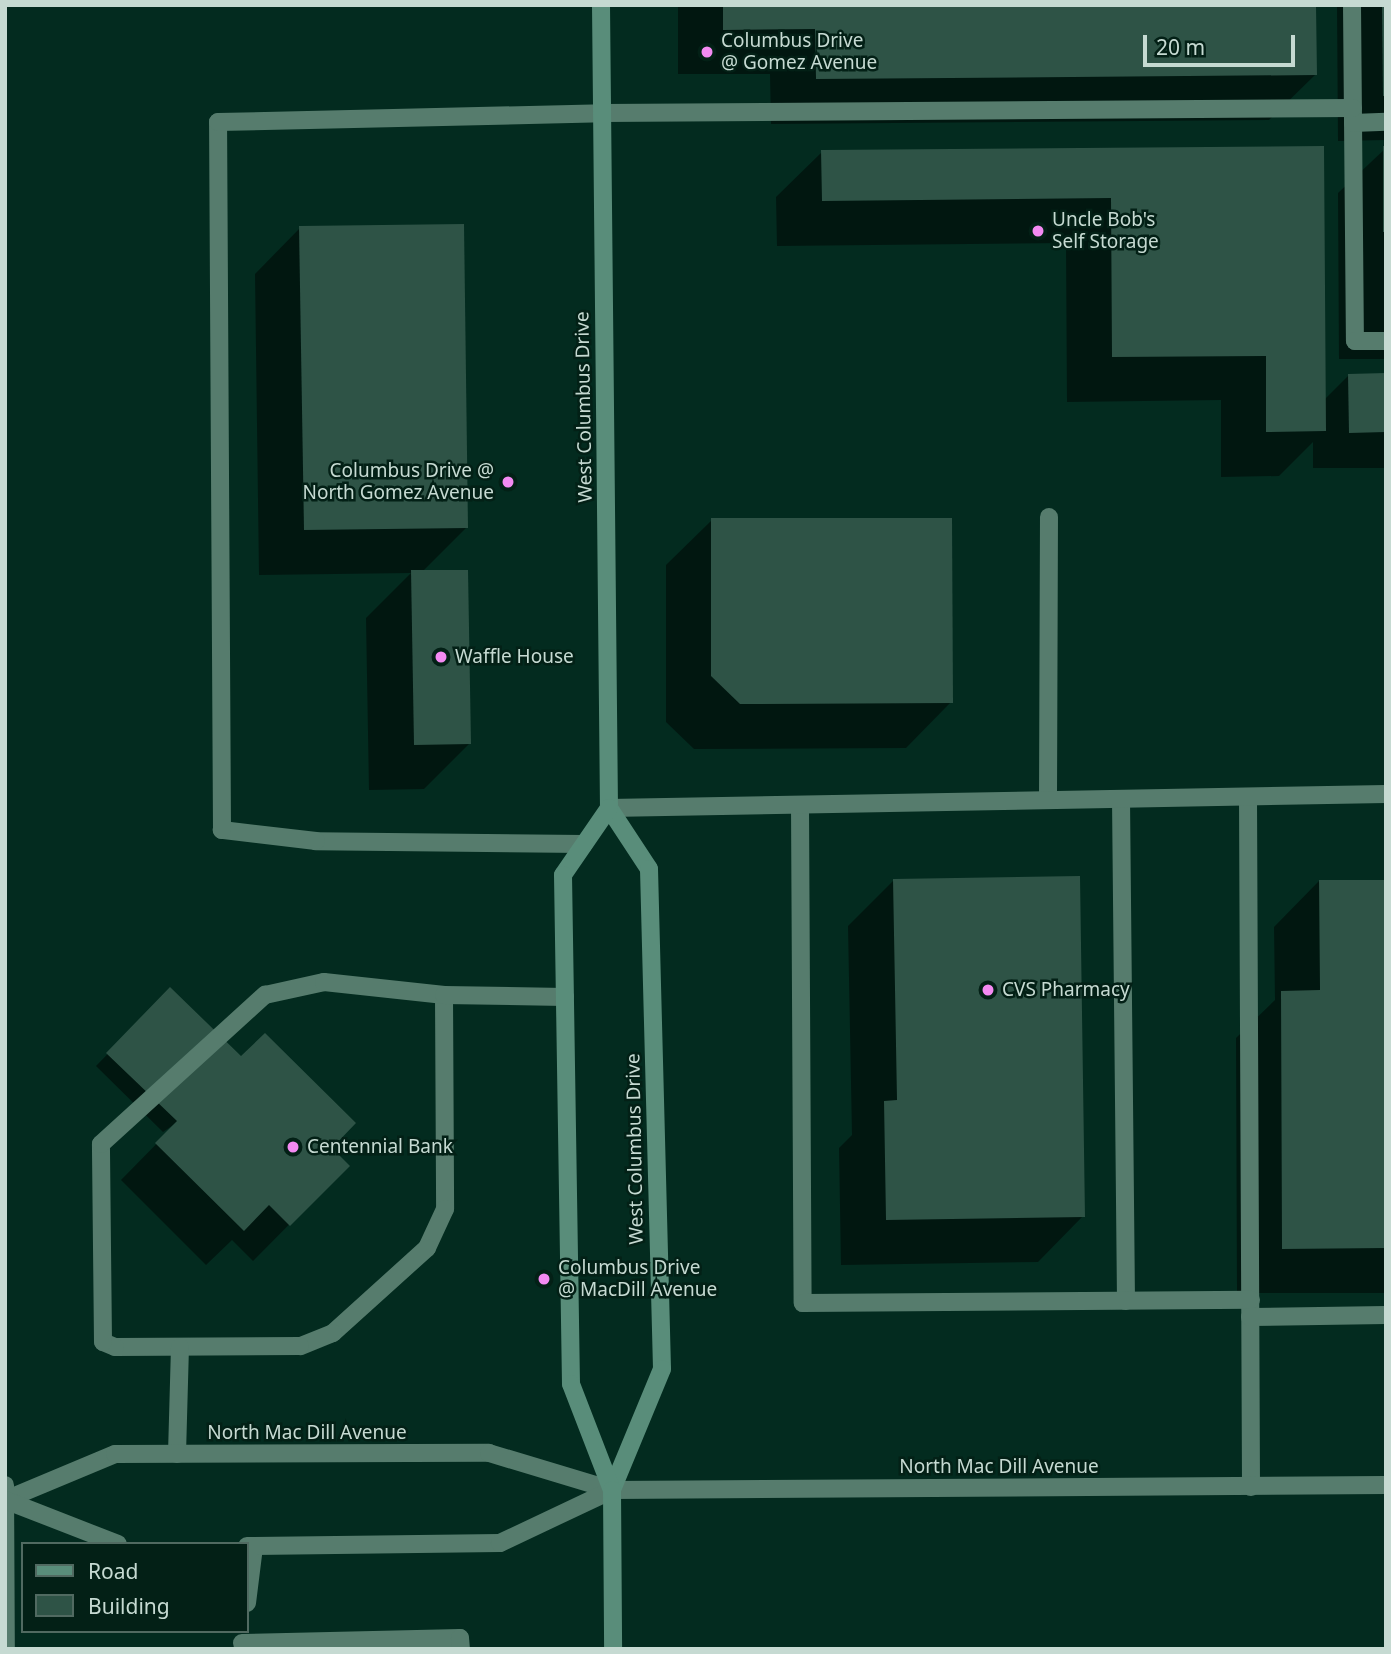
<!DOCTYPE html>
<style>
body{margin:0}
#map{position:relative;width:1391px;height:1654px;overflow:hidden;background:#032b1f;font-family:"Noto Sans",sans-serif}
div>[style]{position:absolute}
.shadow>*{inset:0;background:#0007}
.building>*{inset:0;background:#2e5346}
.service>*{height:18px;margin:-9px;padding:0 9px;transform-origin:9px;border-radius:9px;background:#567c6d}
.minor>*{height:18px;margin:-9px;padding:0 9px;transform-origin:9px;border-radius:9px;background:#567c6d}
.tertiary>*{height:18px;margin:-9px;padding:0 9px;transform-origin:9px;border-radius:9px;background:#567c6d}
.secondary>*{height:18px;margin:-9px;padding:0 9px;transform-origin:9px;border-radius:9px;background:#598d7a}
.dots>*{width:19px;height:19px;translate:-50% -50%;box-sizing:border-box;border:4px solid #032016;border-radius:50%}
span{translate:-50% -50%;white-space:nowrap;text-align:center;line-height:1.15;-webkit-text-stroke:5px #032016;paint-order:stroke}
.poi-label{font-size:19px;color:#c6dad2}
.left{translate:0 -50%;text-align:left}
.right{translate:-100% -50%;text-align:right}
.street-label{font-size:19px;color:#c6dad2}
.frame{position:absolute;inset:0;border:7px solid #c6dad2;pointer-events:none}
.legend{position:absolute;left:21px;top:1542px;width:228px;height:91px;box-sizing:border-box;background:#032016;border:2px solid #516a61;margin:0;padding:9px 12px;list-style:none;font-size:21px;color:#c6dad2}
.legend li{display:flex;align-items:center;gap:14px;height:35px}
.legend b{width:35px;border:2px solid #516a61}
.scale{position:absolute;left:1143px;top:35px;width:152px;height:32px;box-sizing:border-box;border:4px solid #c6dad2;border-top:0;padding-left:9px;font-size:21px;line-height:24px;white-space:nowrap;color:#c6dad2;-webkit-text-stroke:5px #032016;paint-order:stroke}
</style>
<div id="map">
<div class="shadow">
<div style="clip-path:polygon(678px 5px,1314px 5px,1315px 75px,1269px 120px,771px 124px,770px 74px,678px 74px)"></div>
<div style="clip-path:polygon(1337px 5px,1386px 5px,1386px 140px,1338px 141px)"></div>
<div style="clip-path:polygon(1322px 147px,1324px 400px,1349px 375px,1386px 375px,1386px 468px,1313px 468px,1313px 442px,1279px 476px,1221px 477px,1221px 400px,1067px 402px,1066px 243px,777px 246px,776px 197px,822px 152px)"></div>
<div style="clip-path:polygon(1386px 148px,1386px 359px,1339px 359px,1338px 193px)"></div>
<div style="clip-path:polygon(300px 228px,467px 527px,422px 572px,470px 743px,424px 789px,369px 790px,366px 618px,411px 573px,259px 575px,255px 274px)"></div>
<div style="clip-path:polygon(712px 520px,951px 702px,906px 748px,694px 749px,666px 722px,666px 565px)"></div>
<div style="clip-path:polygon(894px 880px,1083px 1216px,1038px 1262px,841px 1265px,839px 1148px,852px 1135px,848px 926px)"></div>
<div style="clip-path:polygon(1319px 881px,1386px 881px,1386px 1293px,1237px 1293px,1236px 1038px,1275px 1000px,1274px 927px)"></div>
<div style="clip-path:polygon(170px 990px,347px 1166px,253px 1261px,232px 1240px,206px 1265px,121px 1180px,179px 1121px,163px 1132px,96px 1066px)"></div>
</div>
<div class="building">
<div style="clip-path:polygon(723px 5px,1316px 5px,1317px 75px,816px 79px,815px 29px,723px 30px)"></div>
<div style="clip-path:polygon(1382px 5px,1386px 5px,1386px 96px,1383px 96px)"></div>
<div style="clip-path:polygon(1324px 146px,1326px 431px,1266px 432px,1266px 356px,1112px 357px,1111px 198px,822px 201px,821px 150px)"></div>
<div style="clip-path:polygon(1383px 146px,1386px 146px,1386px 232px,1383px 232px)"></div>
<div style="clip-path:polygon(464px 224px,468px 528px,304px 530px,299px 226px)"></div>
<div style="clip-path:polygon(1386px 373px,1386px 432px,1349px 433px,1348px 374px)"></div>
<div style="clip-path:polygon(711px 518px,952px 518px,953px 703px,740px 704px,711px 676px)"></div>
<div style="clip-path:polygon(411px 570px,468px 570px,471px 744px,414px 745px)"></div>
<div style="clip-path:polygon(1080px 876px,1085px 1217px,886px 1220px,884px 1101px,897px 1100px,893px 879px)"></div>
<div style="clip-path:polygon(1319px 880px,1386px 880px,1386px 1248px,1282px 1249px,1281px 991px,1320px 990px)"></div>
<div style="clip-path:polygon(170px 987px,241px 1056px,265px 1033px,356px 1123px,332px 1148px,350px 1166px,290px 1226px,269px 1205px,244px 1231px,155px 1143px,177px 1121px,106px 1053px)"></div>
</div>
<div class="service">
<div style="left:1352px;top:5px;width:336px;rotate:89.5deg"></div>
<div style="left:1355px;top:341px;width:31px"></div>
<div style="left:1353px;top:123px;width:33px;rotate:-2deg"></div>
<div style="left:1248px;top:797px;width:690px;rotate:89.75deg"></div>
<div style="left:1121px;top:799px;width:502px;rotate:89.43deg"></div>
<div style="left:1048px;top:800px;width:283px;rotate:-89.8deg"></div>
<div style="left:800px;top:805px;width:498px;rotate:89.7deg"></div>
<div style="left:803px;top:1303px;width:448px;rotate:-0.4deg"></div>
<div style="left:609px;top:808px;width:777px;rotate:-1.03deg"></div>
<div style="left:584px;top:844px;width:268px;rotate:-179.4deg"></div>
<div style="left:316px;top:841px;width:95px;rotate:-173.3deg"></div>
<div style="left:222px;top:830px;width:708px;rotate:-90.32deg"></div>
<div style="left:218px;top:122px;width:385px;rotate:-1.3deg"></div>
<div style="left:603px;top:113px;width:750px;rotate:-0.38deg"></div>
<div style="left:444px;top:995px;width:214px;rotate:89.7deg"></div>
<div style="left:445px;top:1209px;width:43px;rotate:114.8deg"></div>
<div style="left:427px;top:1248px;width:127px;rotate:137.9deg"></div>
<div style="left:333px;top:1333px;width:35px;rotate:158deg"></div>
<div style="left:300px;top:1346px;width:185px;rotate:179.7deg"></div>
<div style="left:115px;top:1347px;width:13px;rotate:-157deg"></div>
<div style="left:103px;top:1342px;width:198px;rotate:-90.6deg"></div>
<div style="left:101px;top:1144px;width:222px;rotate:-42.3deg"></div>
<div style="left:265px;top:995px;width:60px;rotate:-12.4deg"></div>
<div style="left:324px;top:982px;width:121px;rotate:6.2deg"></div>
<div style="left:444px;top:995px;width:121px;rotate:0.9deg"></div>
<div style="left:1250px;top:1317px;width:136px;rotate:-0.8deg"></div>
<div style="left:177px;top:1454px;width:107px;rotate:-88.4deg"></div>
<div style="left:247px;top:1603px;width:56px;rotate:-82.9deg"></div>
<div style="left:242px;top:1643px;width:218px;rotate:-1.3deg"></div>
<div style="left:460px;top:1638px;width:11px;rotate:85deg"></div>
</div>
<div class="minor">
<div style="left:5px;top:1485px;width:164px;rotate:89.7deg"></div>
</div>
<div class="tertiary">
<div style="left:5px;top:1500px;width:119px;rotate:-22.7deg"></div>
<div style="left:115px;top:1454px;width:374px;rotate:-0.2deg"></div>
<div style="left:489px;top:1453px;width:128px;rotate:16.7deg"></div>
<div style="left:612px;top:1490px;width:774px;rotate:-0.37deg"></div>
<div style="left:5px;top:1500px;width:121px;rotate:21.3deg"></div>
<div style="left:247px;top:1546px;width:253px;rotate:-0.7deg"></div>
<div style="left:500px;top:1543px;width:124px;rotate:-25.3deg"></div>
</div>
<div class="secondary">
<div style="left:601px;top:5px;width:803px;rotate:89.43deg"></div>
<div style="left:609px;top:808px;width:73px;rotate:56.7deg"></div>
<div style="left:649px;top:869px;width:500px;rotate:88.51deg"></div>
<div style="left:662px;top:1369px;width:131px;rotate:112.5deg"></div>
<div style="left:609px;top:808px;width:81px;rotate:124.5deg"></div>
<div style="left:563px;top:875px;width:509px;rotate:89.1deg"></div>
<div style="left:571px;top:1384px;width:114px;rotate:68.9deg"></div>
<div style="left:612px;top:1490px;width:159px;rotate:89.6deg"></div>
</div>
<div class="dots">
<div style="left:707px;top:52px;background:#f38af2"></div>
<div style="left:1038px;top:231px;background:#f38af2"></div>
<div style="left:508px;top:482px;background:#f38af2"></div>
<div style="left:441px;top:657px;background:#f38af2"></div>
<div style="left:988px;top:990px;background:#f38af2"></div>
<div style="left:293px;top:1147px;background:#f38af2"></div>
<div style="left:544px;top:1279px;background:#f38af2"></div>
</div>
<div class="poi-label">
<span class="left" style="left:721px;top:52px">Columbus Drive<br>@ Gomez Avenue</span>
<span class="left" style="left:1052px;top:231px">Uncle Bob's<br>Self Storage</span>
<span class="right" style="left:494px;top:482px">Columbus Drive @<br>North Gomez Avenue</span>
<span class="left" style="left:455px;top:657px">Waffle House</span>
<span class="left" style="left:1002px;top:990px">CVS Pharmacy</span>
<span class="left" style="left:307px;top:1147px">Centennial Bank</span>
<span class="left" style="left:558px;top:1279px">Columbus Drive<br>@ MacDill Avenue</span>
</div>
<div class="street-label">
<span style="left:584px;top:407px;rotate:-91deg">West Columbus Drive</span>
<span style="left:635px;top:1149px;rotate:-91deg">West Columbus Drive</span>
<span style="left:307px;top:1433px">North Mac Dill Avenue</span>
<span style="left:999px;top:1467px">North Mac Dill Avenue</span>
</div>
<div class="frame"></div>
<ul class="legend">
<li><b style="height:9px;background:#598d7a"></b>Road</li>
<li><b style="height:19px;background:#2e5346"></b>Building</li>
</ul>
<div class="scale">20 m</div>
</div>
